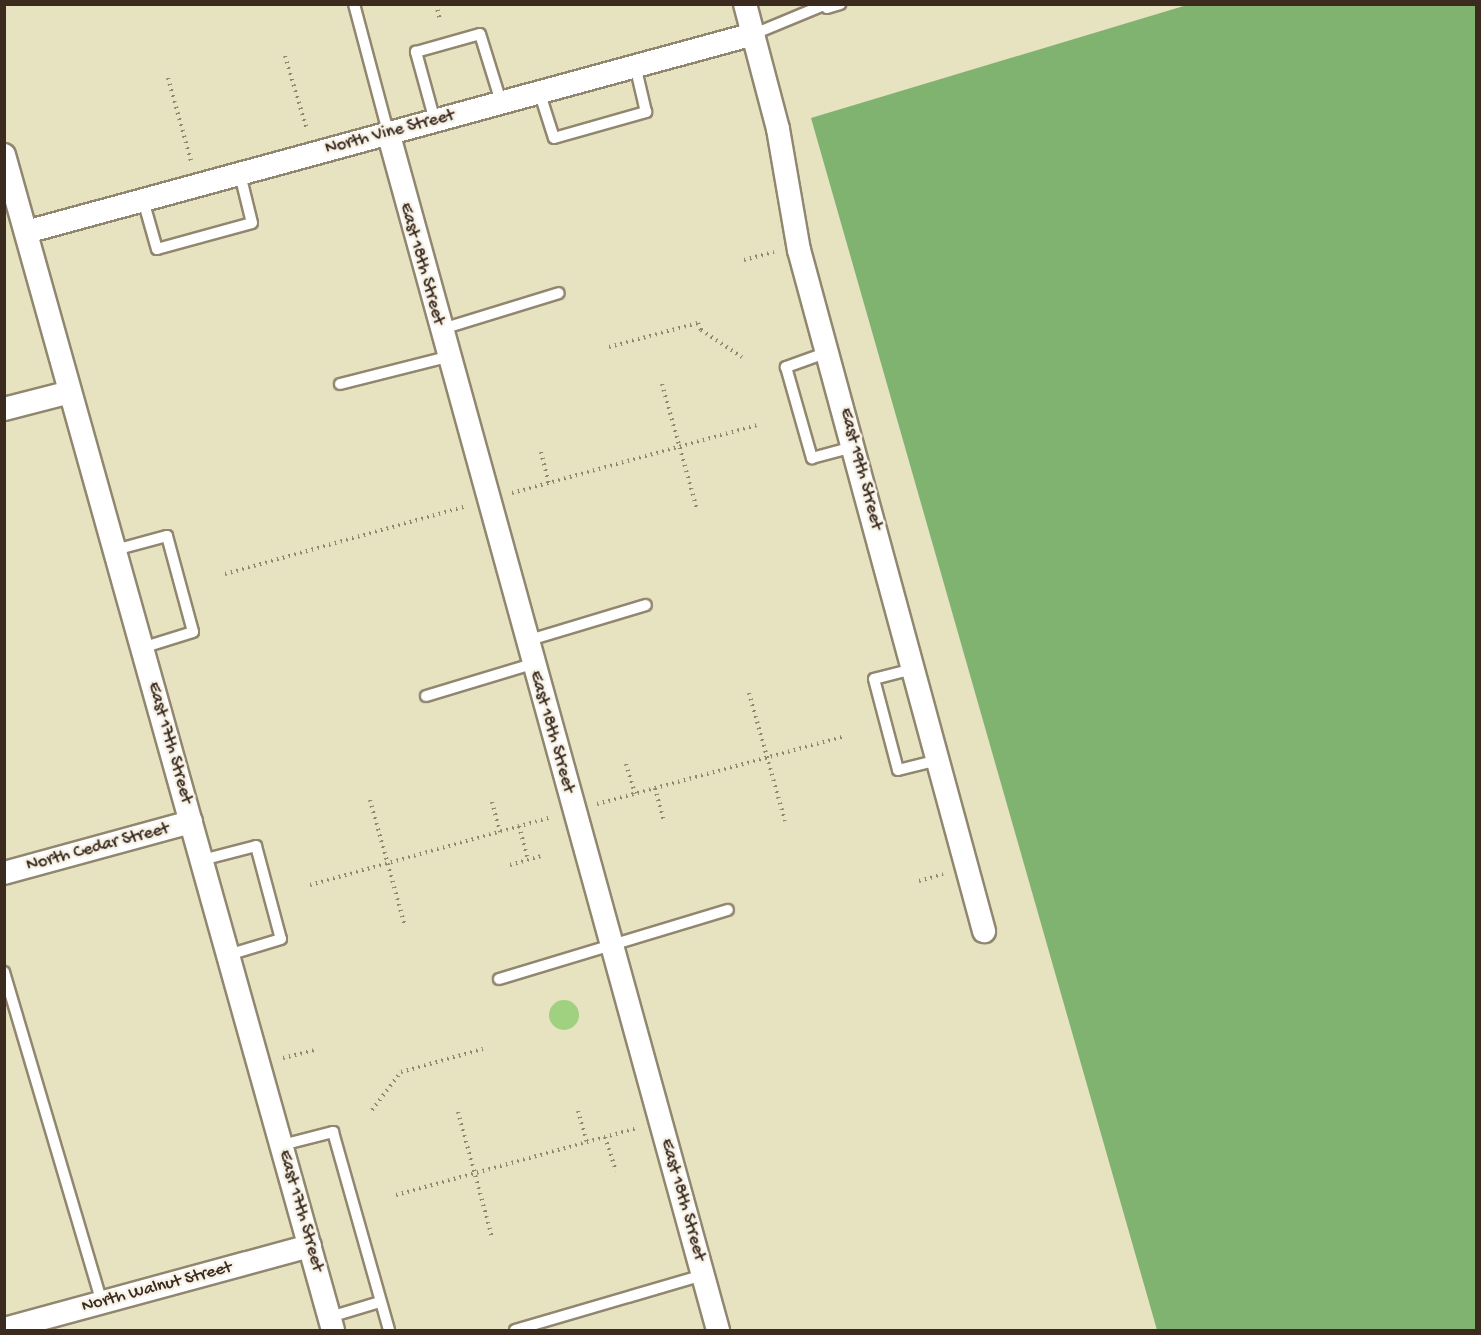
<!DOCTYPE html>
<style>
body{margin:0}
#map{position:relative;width:1481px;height:1335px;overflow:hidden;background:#e7e2c0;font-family:"Gochi Hand",sans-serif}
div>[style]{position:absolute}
.green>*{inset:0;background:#a0d181}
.round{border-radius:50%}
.forest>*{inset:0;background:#80b36f}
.path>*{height:4px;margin-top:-2px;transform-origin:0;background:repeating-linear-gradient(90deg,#91866f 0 1.5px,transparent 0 6px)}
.roads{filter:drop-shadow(2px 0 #91866f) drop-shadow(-2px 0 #91866f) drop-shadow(0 2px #91866f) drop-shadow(0 -2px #91866f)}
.service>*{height:10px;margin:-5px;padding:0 5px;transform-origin:5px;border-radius:5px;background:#fff}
.minor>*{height:22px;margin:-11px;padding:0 11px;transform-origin:11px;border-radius:11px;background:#fff}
span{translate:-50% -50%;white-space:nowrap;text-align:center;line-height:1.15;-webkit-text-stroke:5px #f7f3e8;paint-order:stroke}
.street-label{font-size:18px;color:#3b2a1e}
.frame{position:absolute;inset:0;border:6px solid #3b2a1e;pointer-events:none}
</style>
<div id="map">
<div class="green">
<div class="round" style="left:549px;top:1000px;width:30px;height:30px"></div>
</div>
<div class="forest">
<div style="clip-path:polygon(1187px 5px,1476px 5px,1476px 1330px,1157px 1330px,811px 118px)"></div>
</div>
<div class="path">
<div style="left:436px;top:4px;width:16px;rotate:76deg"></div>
<div style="left:285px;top:56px;width:77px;rotate:73.4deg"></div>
<div style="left:168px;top:78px;width:86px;rotate:74.5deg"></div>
<div style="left:744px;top:260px;width:31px;rotate:-15deg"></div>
<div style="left:609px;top:347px;width:92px;rotate:-15.1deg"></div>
<div style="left:698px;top:323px;width:8px;rotate:67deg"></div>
<div style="left:701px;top:330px;width:49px;rotate:33.4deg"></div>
<div style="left:662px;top:384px;width:130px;rotate:74.4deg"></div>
<div style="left:541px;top:452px;width:32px;rotate:76deg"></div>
<div style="left:512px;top:493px;width:257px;rotate:-15.5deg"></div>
<div style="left:225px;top:574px;width:251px;rotate:-15.7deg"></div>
<div style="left:749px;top:693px;width:133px;rotate:74.3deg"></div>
<div style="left:626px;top:764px;width:31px;rotate:73deg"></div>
<div style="left:655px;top:788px;width:35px;rotate:75deg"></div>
<div style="left:370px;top:800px;width:131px;rotate:74.5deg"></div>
<div style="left:492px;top:802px;width:31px;rotate:75deg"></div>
<div style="left:597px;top:804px;width:257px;rotate:-15.3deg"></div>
<div style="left:519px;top:826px;width:35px;rotate:75deg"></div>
<div style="left:510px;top:865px;width:32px;rotate:-16deg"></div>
<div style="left:919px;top:881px;width:25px;rotate:-16deg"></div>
<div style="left:310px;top:885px;width:251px;rotate:-15.7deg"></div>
<div style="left:283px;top:1058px;width:34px;rotate:-14deg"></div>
<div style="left:372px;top:1110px;width:48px;rotate:-52.7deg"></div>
<div style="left:401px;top:1072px;width:85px;rotate:-15.7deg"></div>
<div style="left:578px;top:1111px;width:32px;rotate:74deg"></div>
<div style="left:458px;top:1112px;width:130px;rotate:74.8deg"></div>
<div style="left:605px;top:1137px;width:36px;rotate:72deg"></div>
<div style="left:396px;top:1195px;width:251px;rotate:-15.5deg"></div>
</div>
<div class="roads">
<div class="service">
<div style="left:354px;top:4px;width:132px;rotate:75.1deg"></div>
<div style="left:827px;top:8px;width:14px;rotate:-17deg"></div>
<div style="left:754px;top:34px;width:78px;rotate:-22.6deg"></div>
<div style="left:539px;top:91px;width:49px;rotate:72.3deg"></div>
<div style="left:554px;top:138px;width:96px;rotate:-15.8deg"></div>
<div style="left:646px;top:112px;width:48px;rotate:-103.2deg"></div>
<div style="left:435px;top:121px;width:72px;rotate:-105.4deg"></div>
<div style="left:416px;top:52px;width:66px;rotate:-15.7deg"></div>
<div style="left:480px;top:34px;width:71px;rotate:72.8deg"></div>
<div style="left:143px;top:200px;width:51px;rotate:74.1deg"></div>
<div style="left:157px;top:249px;width:98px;rotate:-15.3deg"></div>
<div style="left:252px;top:223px;width:50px;rotate:-103.8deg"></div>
<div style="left:442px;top:329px;width:122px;rotate:-17.1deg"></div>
<div style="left:828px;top:352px;width:45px;rotate:160.3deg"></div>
<div style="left:786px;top:367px;width:95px;rotate:74.1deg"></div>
<div style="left:812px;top:458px;width:42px;rotate:-15deg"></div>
<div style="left:340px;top:384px;width:110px;rotate:-14.2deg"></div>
<div style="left:115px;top:550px;width:54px;rotate:-15.1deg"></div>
<div style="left:167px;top:536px;width:99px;rotate:74.8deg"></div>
<div style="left:193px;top:632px;width:53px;rotate:162.6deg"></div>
<div style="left:526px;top:641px;width:125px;rotate:-16.7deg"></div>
<div style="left:913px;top:669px;width:40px;rotate:165.6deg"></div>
<div style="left:874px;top:679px;width:94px;rotate:75.2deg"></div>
<div style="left:898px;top:770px;width:41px;rotate:-14deg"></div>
<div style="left:426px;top:696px;width:111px;rotate:-16.8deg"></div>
<div style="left:202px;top:860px;width:56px;rotate:-14.5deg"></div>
<div style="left:256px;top:846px;width:96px;rotate:75deg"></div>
<div style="left:281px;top:939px;width:55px;rotate:163.2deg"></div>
<div style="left:4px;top:972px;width:345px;rotate:73.5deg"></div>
<div style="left:499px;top:979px;width:239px;rotate:-16.8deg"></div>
<div style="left:282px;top:1145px;width:53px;rotate:-14.3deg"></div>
<div style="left:333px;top:1132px;width:206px;rotate:74.2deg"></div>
<div style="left:330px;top:1317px;width:52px;rotate:-16.7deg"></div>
<div style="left:515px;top:1330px;width:196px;rotate:-16.3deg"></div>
</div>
<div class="minor">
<div style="left:745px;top:4px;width:129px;rotate:75.2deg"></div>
<div style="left:778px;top:129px;width:123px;rotate:80.2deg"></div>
<div style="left:799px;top:250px;width:706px;rotate:74.8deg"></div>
<div style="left:388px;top:132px;width:1243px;rotate:74.6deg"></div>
<div style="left:4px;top:155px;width:1220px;rotate:74.36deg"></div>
<div style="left:26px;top:232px;width:754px;rotate:-15.22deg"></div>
<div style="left:4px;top:409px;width:68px;rotate:-14.4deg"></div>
<div style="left:4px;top:873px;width:194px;rotate:-15.3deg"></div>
<div style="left:4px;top:1329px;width:317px;rotate:-15.2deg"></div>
</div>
</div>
<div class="street-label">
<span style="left:390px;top:133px;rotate:-15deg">North Vine Street</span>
<span style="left:421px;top:264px;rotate:74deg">East 18th Street</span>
<span style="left:860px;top:469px;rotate:75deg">East 19th Street</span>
<span style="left:551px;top:732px;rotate:74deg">East 18th Street</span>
<span style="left:169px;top:743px;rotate:74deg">East 17th Street</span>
<span style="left:98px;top:848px;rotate:-15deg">North Cedar Street</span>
<span style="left:682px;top:1200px;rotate:74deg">East 18th Street</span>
<span style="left:300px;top:1211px;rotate:74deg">East 17th Street</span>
<span style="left:157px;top:1288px;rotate:-15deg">North Walnut Street</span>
</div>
<div class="frame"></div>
</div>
